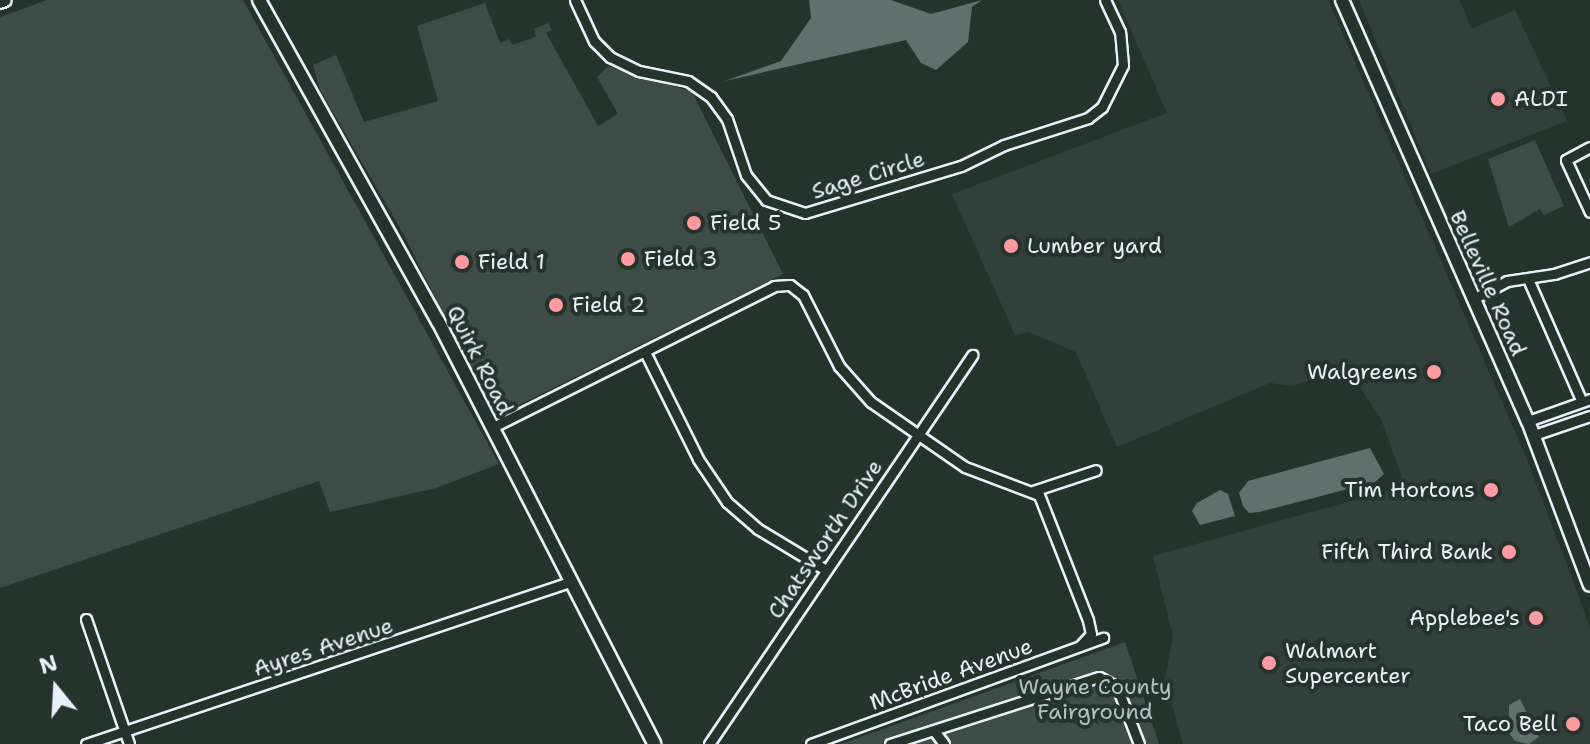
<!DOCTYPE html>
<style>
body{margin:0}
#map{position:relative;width:1590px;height:744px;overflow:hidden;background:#26332d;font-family:"Shantell Sans",sans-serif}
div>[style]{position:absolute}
.built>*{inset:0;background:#333f3a}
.green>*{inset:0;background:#3e4b47}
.water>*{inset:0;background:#636f6d}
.roads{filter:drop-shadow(2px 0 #e8f1f8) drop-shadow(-2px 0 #e8f1f8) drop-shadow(0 2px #e8f1f8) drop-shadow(0 -2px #e8f1f8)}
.street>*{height:9px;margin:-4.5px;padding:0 4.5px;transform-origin:4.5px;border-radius:4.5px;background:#26332d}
.secondary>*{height:12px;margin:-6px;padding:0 6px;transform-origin:6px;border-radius:6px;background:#26332d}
.dots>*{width:22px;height:22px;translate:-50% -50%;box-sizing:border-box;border:4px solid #26332d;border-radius:50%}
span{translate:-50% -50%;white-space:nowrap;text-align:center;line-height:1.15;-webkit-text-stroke:8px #26332d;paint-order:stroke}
.poi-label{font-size:22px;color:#e8f1f8}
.left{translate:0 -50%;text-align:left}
.right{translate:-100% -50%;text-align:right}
.street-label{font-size:22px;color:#e8f1f8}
.park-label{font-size:22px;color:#b5bfc3}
.north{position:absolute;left:16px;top:648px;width:80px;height:80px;-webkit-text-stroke:6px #26332d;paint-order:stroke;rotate:342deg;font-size:22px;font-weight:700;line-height:32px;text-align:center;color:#e8f1f8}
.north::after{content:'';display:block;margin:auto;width:28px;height:36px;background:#e8f1f8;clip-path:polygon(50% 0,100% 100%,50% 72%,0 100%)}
</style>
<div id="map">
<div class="built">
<div style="clip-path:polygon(1118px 0,1328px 0,1526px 457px,1581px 602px,1590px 629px,1590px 744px,1183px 744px,1165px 680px,1173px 636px,1153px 556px,1398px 488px,1402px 477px,1381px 419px,1347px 367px,1293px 386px,1270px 383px,1117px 447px,1076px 352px,1029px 332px,1015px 335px,952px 194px,1167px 113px)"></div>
<div style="clip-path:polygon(1359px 0,1460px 0,1471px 29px,1515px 10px,1567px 121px,1431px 174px)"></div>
</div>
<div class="green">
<div style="clip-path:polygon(47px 0,243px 0,499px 464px,436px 488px,330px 512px,319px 481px,0 588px,0 17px)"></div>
<div style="clip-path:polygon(485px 3px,500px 43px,509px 39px,512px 45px,536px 37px,534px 29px,548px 23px,552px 30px,546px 33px,598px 126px,618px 114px,597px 77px,608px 66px,692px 92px,783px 274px,495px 417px,404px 235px,320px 90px,313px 65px,336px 55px,364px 122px,438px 101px,417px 26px)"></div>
<div style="clip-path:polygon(1535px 140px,1564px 206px,1544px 215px,1540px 209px,1509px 227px,1488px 159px)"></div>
<div style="clip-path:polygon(1125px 642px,1159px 744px,841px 744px)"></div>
</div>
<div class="water">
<div style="clip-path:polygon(809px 0,891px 0,931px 14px,982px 0,972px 7px,968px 42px,936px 70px,921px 63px,906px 40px,725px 81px,781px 61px,811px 18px)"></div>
<div style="clip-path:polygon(1370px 448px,1384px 474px,1375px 482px,1259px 512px,1249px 513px,1243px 506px,1239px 493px,1248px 481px)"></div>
<div style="clip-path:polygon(1220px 490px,1228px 494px,1235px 516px,1200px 525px,1192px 511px,1197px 503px)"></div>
<div style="clip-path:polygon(1520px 699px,1539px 737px,1529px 744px,1515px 741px,1509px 733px,1509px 705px)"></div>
</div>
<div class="roads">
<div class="street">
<div style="left:575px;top:0;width:45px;rotate:65.1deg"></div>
<div style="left:594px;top:41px;width:23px;rotate:45deg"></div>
<div style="left:610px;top:57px;width:32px;rotate:26deg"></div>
<div style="left:639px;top:71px;width:50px;rotate:11.5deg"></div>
<div style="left:688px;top:81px;width:28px;rotate:35deg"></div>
<div style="left:711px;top:97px;width:27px;rotate:54deg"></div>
<div style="left:727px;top:119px;width:59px;rotate:71.3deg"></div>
<div style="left:746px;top:175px;width:32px;rotate:51deg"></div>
<div style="left:766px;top:200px;width:41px;rotate:18.4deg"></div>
<div style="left:805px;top:213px;width:163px;rotate:-16.8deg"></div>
<div style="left:961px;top:166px;width:48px;rotate:-26deg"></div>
<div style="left:1004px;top:145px;width:88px;rotate:-17.8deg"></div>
<div style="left:1088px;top:118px;width:18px;rotate:-38deg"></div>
<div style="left:1102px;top:107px;width:47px;rotate:-63.4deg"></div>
<div style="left:1123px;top:65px;width:33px;rotate:-95deg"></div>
<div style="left:1120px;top:32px;width:35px;rotate:-115deg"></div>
<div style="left:1590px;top:147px;width:27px;rotate:152deg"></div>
<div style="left:1566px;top:160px;width:57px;rotate:65.2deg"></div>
<div style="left:1528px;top:279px;width:134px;rotate:66.3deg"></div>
<div style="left:1473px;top:299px;width:38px;rotate:-28deg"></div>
<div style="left:1507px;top:281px;width:48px;rotate:-8.5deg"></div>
<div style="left:1554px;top:274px;width:38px;rotate:-18deg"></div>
<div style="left:645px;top:352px;width:119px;rotate:63.6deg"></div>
<div style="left:698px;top:459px;width:52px;rotate:56deg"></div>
<div style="left:727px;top:502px;width:41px;rotate:41.1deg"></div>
<div style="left:758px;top:529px;width:79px;rotate:31.1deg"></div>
<div style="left:1528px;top:421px;width:66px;rotate:-19.5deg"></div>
<div style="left:493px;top:427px;width:314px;rotate:-26.6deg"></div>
<div style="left:774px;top:286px;width:16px;rotate:-4deg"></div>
<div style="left:790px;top:285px;width:16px;rotate:38deg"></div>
<div style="left:803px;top:295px;width:80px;rotate:63.1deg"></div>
<div style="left:839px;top:366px;width:48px;rotate:48.4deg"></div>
<div style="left:871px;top:402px;width:114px;rotate:34.7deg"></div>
<div style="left:965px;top:467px;width:79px;rotate:20.7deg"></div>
<div style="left:1039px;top:495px;width:134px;rotate:68.6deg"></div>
<div style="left:1088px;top:620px;width:14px;rotate:78deg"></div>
<div style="left:1091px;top:634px;width:16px;rotate:133deg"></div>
<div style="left:1534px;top:435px;width:59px;rotate:-18.7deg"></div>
<div style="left:1033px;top:491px;width:66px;rotate:-18.4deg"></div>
<div style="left:86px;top:619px;width:132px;rotate:71deg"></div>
<div style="left:935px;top:732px;width:15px;rotate:53deg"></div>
<div style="left:86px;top:744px;width:510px;rotate:-18.51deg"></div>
<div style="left:709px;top:744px;width:470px;rotate:-55.9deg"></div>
<div style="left:811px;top:744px;width:311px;rotate:-20deg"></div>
<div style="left:890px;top:744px;width:219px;rotate:-17.8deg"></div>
<div style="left:1099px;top:677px;width:21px;rotate:29deg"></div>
<div style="left:1117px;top:687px;width:61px;rotate:68.9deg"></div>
</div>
<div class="secondary">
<div style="left:259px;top:0;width:368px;rotate:60.9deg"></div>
<div style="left:438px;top:321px;width:475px;rotate:62.9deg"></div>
<div style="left:1342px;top:0;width:460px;rotate:66.2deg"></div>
<div style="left:1528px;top:421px;width:175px;rotate:69.3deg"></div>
<div style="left:0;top:2px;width:5px;rotate:-22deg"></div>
</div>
</div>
<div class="dots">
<div style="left:1498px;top:99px;background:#ff9aa2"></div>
<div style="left:694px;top:223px;background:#ff9aa2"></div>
<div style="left:1011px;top:246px;background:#ff9aa2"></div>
<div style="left:628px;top:259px;background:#ff9aa2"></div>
<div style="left:462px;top:262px;background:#ff9aa2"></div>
<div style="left:556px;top:305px;background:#ff9aa2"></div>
<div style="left:1434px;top:372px;background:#ff9aa2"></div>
<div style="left:1491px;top:490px;background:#ff9aa2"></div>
<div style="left:1509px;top:552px;background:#ff9aa2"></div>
<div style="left:1536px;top:618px;background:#ff9aa2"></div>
<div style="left:1269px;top:663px;background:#ff9aa2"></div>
<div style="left:1573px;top:724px;background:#ff9aa2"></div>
</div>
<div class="poi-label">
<span class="left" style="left:1514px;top:99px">ALDI</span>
<span class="left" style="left:710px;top:223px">Field 5</span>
<span class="left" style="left:1027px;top:246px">Lumber yard</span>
<span class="left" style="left:644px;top:259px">Field 3</span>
<span class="left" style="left:478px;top:262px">Field 1</span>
<span class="left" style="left:572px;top:305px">Field 2</span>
<span class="right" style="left:1418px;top:372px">Walgreens</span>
<span class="right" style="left:1475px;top:490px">Tim Hortons</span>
<span class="right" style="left:1493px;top:552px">Fifth Third Bank</span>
<span class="right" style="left:1520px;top:618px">Applebee's</span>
<span class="left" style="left:1285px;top:663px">Walmart<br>Supercenter</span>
<span class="right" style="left:1557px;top:724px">Taco Bell</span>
</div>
<div class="street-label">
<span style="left:868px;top:175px;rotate:-17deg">Sage Circle</span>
<span style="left:1488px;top:283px;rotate:66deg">Belleville Road</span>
<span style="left:480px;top:360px;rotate:63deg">Quirk Road</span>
<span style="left:825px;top:539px;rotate:-56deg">Chatsworth Drive</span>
<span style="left:323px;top:647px;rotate:-18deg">Ayres Avenue</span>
<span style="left:951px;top:674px;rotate:-20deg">McBride Avenue</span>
</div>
<div class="park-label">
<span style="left:1095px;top:699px">Wayne County<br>Fairground</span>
</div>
<div class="north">N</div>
</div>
